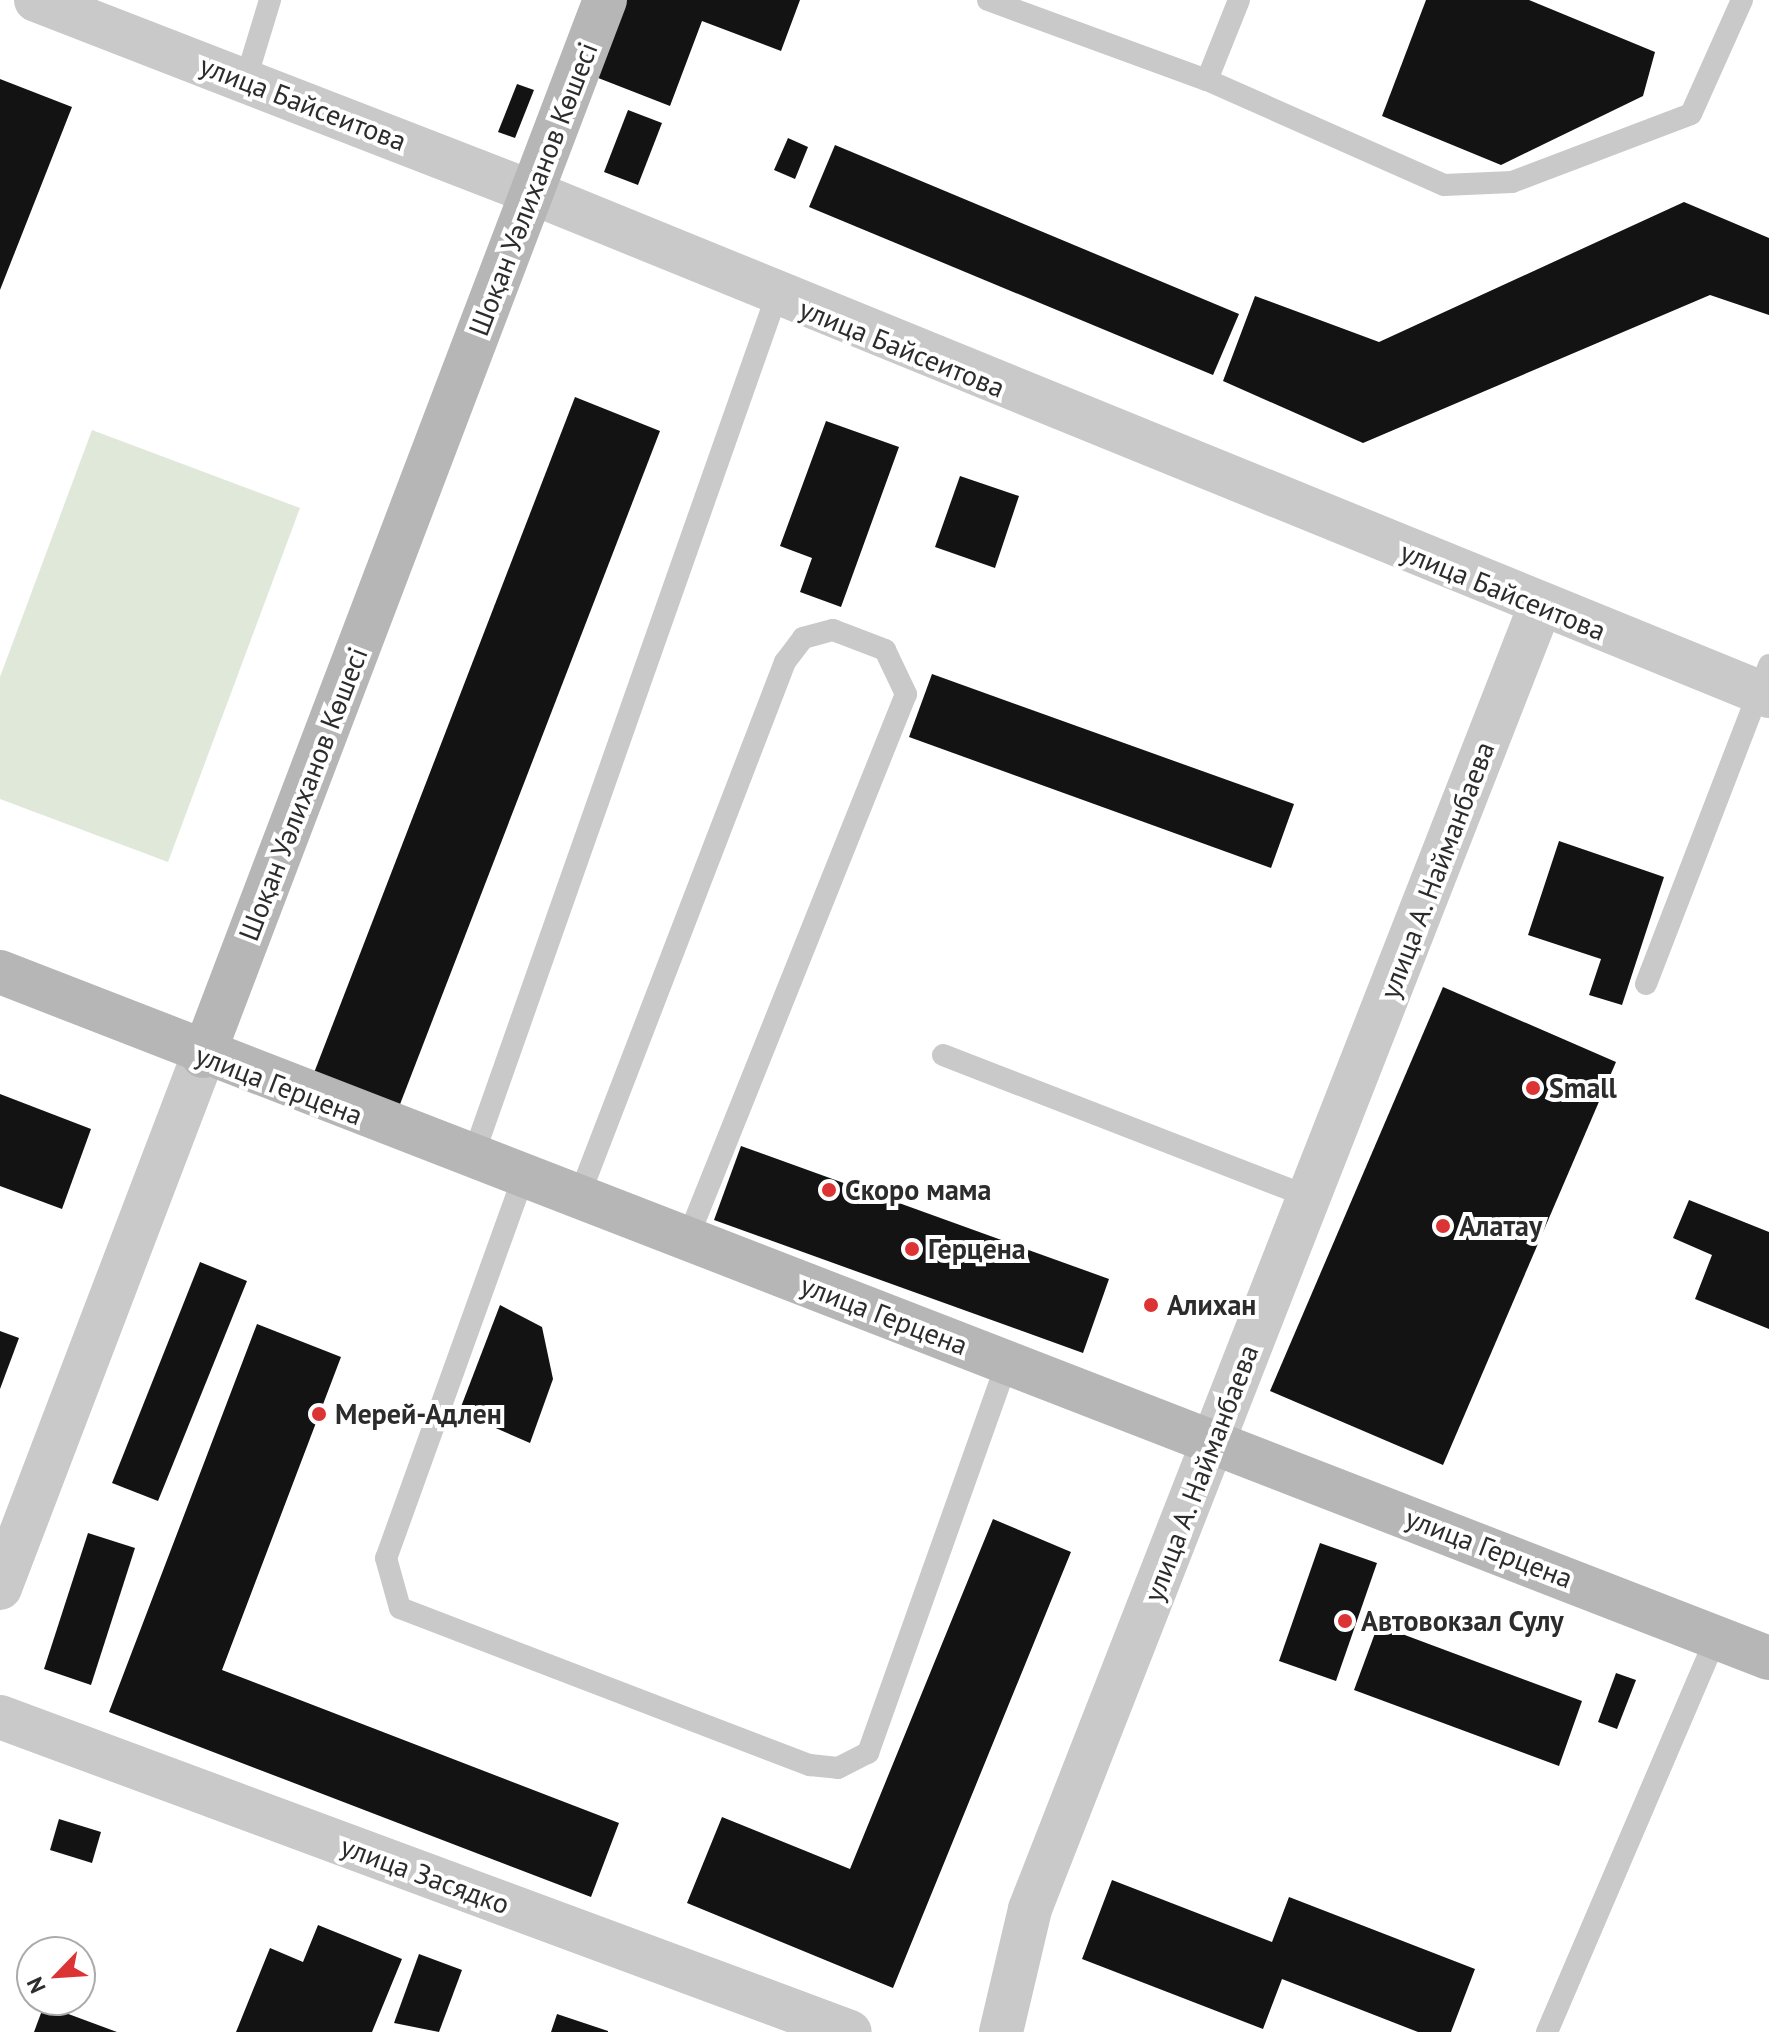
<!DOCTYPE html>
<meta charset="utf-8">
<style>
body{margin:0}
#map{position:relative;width:1769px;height:2032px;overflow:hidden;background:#fff;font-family:"PT Sans",sans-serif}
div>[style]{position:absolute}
.green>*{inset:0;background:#e0e9d9}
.building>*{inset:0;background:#131313}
.lane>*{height:22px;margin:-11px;padding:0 11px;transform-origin:11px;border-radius:11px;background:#c9c9c9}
.street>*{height:44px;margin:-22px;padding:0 22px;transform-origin:22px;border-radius:22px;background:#c9c9c9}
.secondary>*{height:44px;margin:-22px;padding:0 22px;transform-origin:22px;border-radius:22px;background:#b6b6b6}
.dots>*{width:22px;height:22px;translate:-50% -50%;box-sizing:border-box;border:4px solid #fff;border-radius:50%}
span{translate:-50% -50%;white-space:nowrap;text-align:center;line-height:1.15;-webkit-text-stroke:8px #fff;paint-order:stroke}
.street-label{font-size:28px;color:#2c2c2c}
.poi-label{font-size:28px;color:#2c2c2c;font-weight:700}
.left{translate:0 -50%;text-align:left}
.north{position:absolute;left:16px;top:1936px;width:80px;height:80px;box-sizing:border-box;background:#fff;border:2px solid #ababab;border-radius:50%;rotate:245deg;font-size:22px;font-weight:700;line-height:32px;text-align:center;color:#2c2c2c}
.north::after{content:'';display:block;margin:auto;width:28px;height:36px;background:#dc3434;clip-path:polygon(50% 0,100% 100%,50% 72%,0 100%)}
</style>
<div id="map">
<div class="green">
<div style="clip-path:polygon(92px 430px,300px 508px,168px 862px,0 799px,0 677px)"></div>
</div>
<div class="building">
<div style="clip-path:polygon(617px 0,800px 0,781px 51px,702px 21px,670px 106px,588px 74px)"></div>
<div style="clip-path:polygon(1426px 0,1529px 0,1655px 52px,1643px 96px,1501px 165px,1382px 116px)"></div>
<div style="clip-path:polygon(0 79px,72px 107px,0 290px)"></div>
<div style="clip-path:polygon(517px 84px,534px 90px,515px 138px,498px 132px)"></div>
<div style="clip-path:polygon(628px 110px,662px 123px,638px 185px,604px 172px)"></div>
<div style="clip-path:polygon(788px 138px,808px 147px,795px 179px,774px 170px)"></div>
<div style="clip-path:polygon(835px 145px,1239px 314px,1213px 375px,809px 207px)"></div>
<div style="clip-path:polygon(1684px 202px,1769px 238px,1769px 315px,1710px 295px,1363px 443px,1223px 381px,1255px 296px,1379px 342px)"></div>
<div style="clip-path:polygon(575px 397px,660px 431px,392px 1125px,307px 1091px)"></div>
<div style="clip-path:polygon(826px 421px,899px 447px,841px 607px,800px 592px,812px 558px,780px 546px)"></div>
<div style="clip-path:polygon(960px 476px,1019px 496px,995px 568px,935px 547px)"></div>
<div style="clip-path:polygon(932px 674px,1294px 804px,1271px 868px,909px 737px)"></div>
<div style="clip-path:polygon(1559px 841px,1664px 877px,1622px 1005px,1589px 995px,1601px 959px,1528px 935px)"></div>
<div style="clip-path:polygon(1443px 987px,1616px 1062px,1443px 1465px,1270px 1391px)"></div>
<div style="clip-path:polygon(0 1094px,91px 1129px,62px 1209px,0 1186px)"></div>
<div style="clip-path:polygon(741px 1146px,1109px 1279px,1083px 1353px,714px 1220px)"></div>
<div style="clip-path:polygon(1689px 1200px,1769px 1232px,1769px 1329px,1695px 1299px,1712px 1255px,1673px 1238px)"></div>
<div style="clip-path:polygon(200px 1262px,247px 1281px,158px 1501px,112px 1483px)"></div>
<div style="clip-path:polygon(500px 1305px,542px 1327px,553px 1379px,530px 1443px,459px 1412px)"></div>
<div style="clip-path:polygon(257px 1324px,341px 1357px,222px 1670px,619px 1823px,591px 1897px,109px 1712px)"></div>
<div style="clip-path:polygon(0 1331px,19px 1338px,0 1389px)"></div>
<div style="clip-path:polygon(993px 1519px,1071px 1552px,893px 1988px,687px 1903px,722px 1817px,850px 1869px)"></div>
<div style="clip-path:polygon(88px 1533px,135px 1548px,91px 1685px,44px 1669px)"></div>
<div style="clip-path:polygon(1320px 1543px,1377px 1563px,1336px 1681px,1279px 1661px)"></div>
<div style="clip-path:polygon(1378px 1625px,1582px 1701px,1559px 1766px,1354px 1690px)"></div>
<div style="clip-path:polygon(1616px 1673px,1636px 1680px,1617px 1729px,1598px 1722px)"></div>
<div style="clip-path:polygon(59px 1819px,101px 1832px,92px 1863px,50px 1850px)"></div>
<div style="clip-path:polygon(1112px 1880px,1272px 1942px,1289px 1897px,1475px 1969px,1451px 2032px,1418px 2032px,1282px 1979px,1263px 2029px,1082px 1959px)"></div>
<div style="clip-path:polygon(318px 1925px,402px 1959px,372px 2032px,236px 2032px,270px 1948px,303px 1962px)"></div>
<div style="clip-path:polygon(419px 1954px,462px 1970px,439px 2032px,394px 2023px)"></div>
<div style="clip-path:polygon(44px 2005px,117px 2032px,34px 2032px)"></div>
<div style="clip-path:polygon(557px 2014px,608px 2031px,608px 2032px,551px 2032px)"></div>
</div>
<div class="lane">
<div style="left:988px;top:0;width:233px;rotate:20.1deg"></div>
<div style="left:1207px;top:80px;width:259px;rotate:23.9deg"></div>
<div style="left:1444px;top:185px;width:68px;rotate:-2.5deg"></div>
<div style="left:1512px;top:182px;width:191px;rotate:-20.8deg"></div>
<div style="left:1691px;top:114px;width:125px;rotate:-65.9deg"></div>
<div style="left:246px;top:79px;width:83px;rotate:-73.1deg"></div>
<div style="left:1207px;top:80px;width:86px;rotate:-68.2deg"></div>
<div style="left:1646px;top:984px;width:342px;rotate:-68.9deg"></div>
<div style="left:943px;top:1055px;width:393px;rotate:21.2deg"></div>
<div style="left:472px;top:1159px;width:914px;rotate:-70.57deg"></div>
<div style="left:523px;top:1178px;width:404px;rotate:109.8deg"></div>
<div style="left:386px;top:1558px;width:52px;rotate:74.4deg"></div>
<div style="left:400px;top:1608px;width:439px;rotate:21deg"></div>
<div style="left:810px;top:1765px;width:28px;rotate:6deg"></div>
<div style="left:838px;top:1768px;width:34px;rotate:-27deg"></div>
<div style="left:868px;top:1753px;width:415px;rotate:-70.4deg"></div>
<div style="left:578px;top:1199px;width:576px;rotate:-68.92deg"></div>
<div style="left:785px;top:662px;width:30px;rotate:-53deg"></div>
<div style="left:803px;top:638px;width:31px;rotate:-15deg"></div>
<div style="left:833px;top:630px;width:56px;rotate:21deg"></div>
<div style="left:885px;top:650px;width:49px;rotate:64.5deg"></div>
<div style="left:906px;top:694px;width:588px;rotate:111.86deg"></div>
<div style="left:1547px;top:2032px;width:430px;rotate:-66.8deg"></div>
</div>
<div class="street">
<div style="left:36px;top:0;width:531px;rotate:21.2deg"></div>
<div style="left:531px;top:192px;width:1337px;rotate:22.15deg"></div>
<div style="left:0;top:1588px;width:569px;rotate:-69.11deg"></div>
<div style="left:0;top:1717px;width:906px;rotate:20.33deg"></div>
<div style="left:1001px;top:2032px;width:126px;rotate:-76.7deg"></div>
<div style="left:1030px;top:1909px;width:1399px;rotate:-68.62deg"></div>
</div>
<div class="secondary">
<div style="left:0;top:972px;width:1897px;rotate:21.2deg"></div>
<div style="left:203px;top:1056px;width:1130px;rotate:-69.16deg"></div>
</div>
<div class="dots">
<div style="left:1533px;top:1088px;background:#dc3434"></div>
<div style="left:829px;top:1190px;background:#dc3434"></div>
<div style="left:1443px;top:1226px;background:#dc3434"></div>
<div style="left:912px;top:1249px;background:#dc3434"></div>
<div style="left:1151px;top:1305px;background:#dc3434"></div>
<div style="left:319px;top:1414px;background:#dc3434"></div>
<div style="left:1345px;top:1621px;background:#dc3434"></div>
</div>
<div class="street-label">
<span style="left:303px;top:103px;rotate:21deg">улица Байсеитова</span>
<span style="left:533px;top:189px;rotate:-69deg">Шоқан Уәлиханов Көшесі</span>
<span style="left:902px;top:348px;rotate:22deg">улица Байсеитова</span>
<span style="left:1503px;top:591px;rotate:22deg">улица Байсеитова</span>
<span style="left:303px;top:794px;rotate:-69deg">Шоқан Уәлиханов Көшесі</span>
<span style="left:1437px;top:870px;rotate:-69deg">улица А. Найманбаева</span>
<span style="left:279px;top:1085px;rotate:21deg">улица Герцена</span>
<span style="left:884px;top:1315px;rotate:21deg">улица Герцена</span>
<span style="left:1201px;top:1473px;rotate:-69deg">улица А. Найманбаева</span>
<span style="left:1489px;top:1548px;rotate:21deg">улица Герцена</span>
<span style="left:425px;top:1875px;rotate:20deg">улица Засядко</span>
</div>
<div class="poi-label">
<span class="left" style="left:1549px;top:1088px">Small</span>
<span class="left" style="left:845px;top:1190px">Скоро мама</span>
<span class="left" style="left:1459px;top:1226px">Алатау</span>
<span class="left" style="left:928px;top:1249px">Герцена</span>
<span class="left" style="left:1167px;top:1305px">Алихан</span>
<span class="left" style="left:335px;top:1414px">Мерей-Адлен</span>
<span class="left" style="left:1361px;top:1621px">Автовокзал Сулу</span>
</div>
<div class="north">N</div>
</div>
